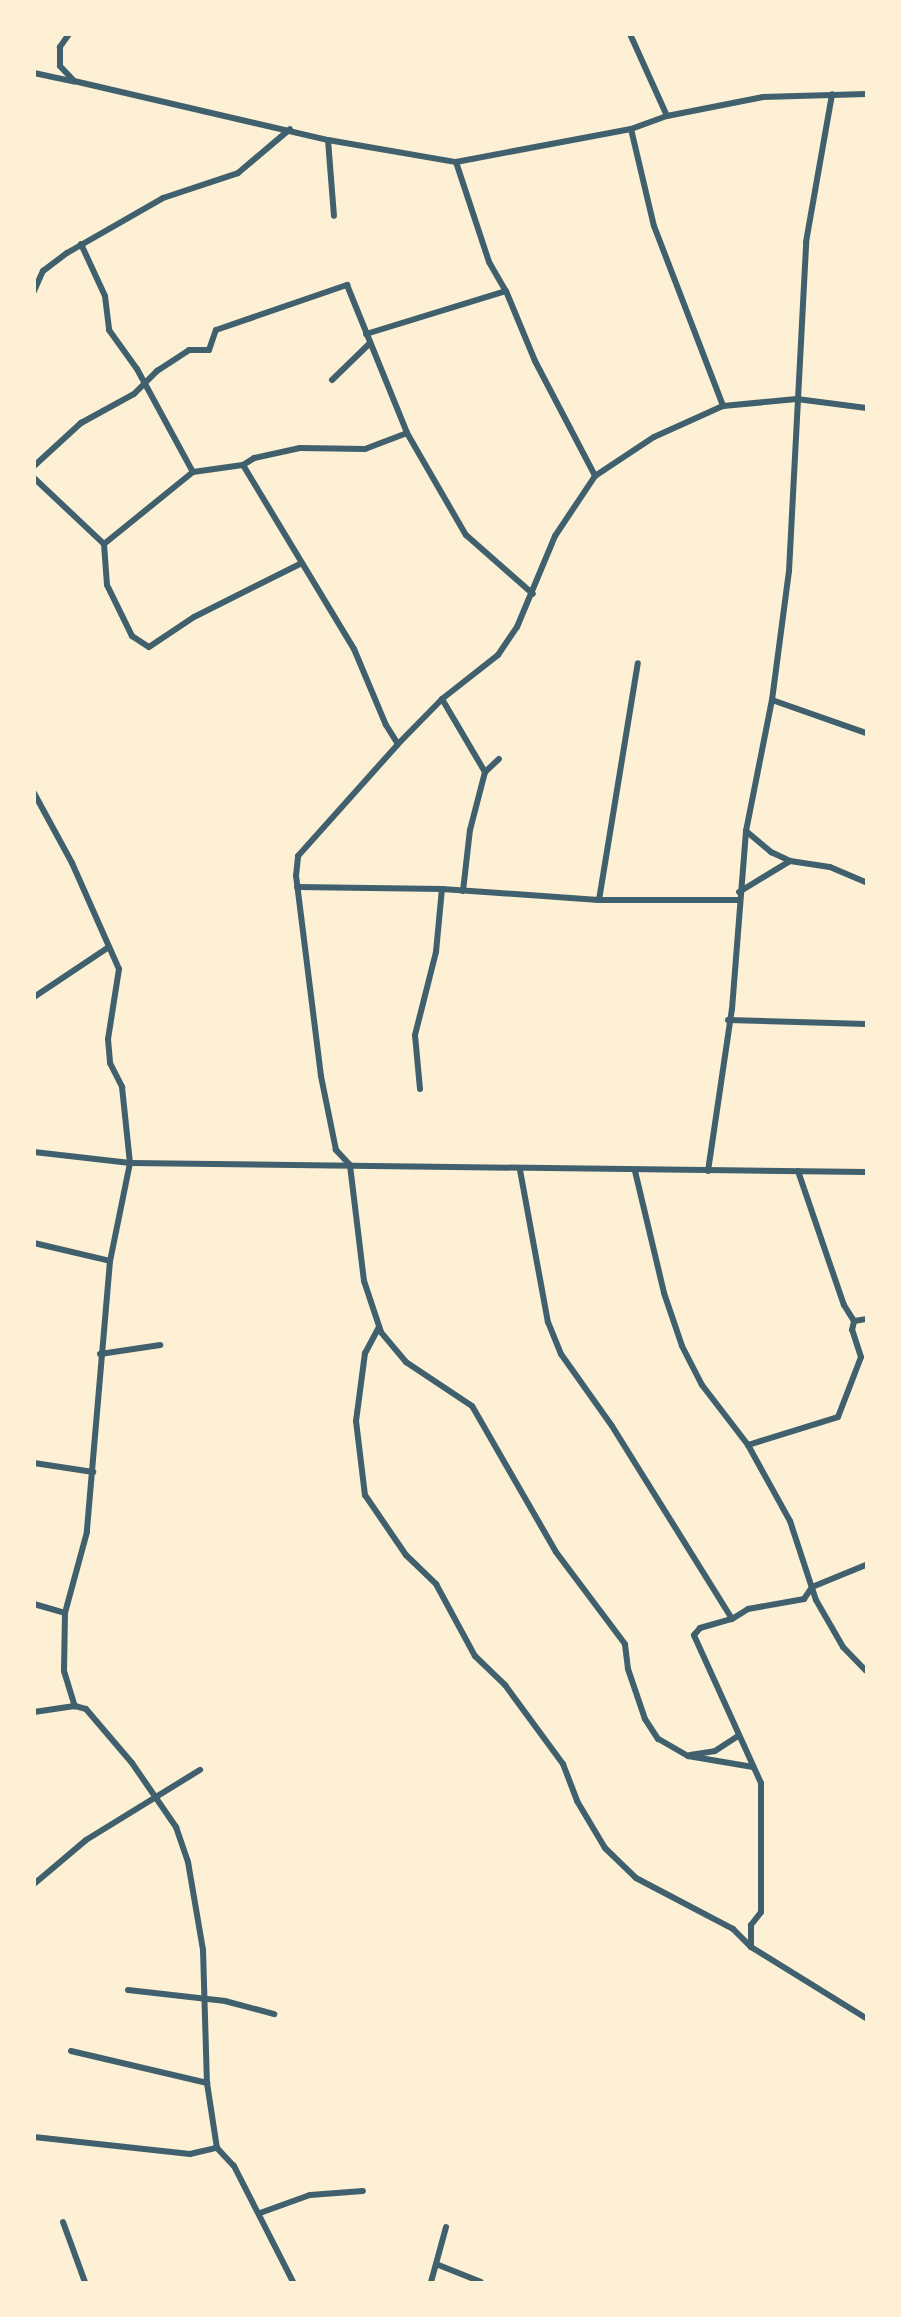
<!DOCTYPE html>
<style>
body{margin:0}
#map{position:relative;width:901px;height:2317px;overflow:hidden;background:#fdf0d5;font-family:"Source Sans 3",sans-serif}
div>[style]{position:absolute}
.minor>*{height:6px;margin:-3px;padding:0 3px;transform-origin:3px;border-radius:3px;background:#3f606c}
span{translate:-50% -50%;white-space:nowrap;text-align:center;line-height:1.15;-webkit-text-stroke:5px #fdf0d5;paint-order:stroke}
.frame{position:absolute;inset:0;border:36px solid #fdf0d5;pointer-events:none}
</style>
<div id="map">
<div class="minor">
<div style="left:69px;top:34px;width:16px;rotate:125deg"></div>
<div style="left:60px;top:47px;width:19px;rotate:90deg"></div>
<div style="left:60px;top:66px;width:21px;rotate:47deg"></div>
<div style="left:74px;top:81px;width:261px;rotate:13.1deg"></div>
<div style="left:328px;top:140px;width:130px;rotate:9.8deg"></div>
<div style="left:456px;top:162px;width:178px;rotate:-10.7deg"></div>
<div style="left:631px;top:129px;width:38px;rotate:-20deg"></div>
<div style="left:667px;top:116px;width:98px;rotate:-11.2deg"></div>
<div style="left:763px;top:97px;width:103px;rotate:-1.7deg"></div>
<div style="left:630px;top:34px;width:90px;rotate:65.7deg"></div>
<div style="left:34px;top:73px;width:40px;rotate:12deg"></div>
<div style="left:631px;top:129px;width:100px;rotate:76.7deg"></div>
<div style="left:654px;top:226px;width:193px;rotate:69deg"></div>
<div style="left:328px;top:140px;width:76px;rotate:85.5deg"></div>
<div style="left:456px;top:162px;width:105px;rotate:71.7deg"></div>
<div style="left:489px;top:262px;width:34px;rotate:60deg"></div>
<div style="left:506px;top:291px;width:76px;rotate:67.5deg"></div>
<div style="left:535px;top:361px;width:130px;rotate:62.4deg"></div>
<div style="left:81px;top:244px;width:57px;rotate:65.2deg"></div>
<div style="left:105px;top:296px;width:34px;rotate:83deg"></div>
<div style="left:109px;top:330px;width:48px;rotate:54.3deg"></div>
<div style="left:137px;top:369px;width:117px;rotate:61.5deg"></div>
<div style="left:193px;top:472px;width:50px;rotate:-8deg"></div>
<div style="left:243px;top:465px;width:215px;rotate:58.9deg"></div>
<div style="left:354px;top:649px;width:82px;rotate:67.2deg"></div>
<div style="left:386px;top:725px;width:22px;rotate:58deg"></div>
<div style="left:34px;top:291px;width:22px;rotate:-66deg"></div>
<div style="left:43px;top:271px;width:30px;rotate:-37deg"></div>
<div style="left:67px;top:253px;width:111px;rotate:-29.8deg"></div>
<div style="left:163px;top:198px;width:79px;rotate:-18.4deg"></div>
<div style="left:238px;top:173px;width:68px;rotate:-40.2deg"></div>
<div style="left:366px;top:334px;width:146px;rotate:-17.1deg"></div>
<div style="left:332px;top:380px;width:52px;rotate:-44.2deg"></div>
<div style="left:243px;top:465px;width:13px;rotate:-32deg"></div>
<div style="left:254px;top:458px;width:47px;rotate:-12.3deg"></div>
<div style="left:300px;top:448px;width:65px;rotate:0.9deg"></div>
<div style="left:365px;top:449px;width:45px;rotate:-20.9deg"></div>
<div style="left:34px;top:466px;width:64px;rotate:-42.5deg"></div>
<div style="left:81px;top:423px;width:60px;rotate:-28.7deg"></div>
<div style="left:134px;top:394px;width:33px;rotate:-45deg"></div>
<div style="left:157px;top:371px;width:38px;rotate:-33deg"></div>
<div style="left:189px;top:350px;width:20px"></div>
<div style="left:209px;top:350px;width:21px;rotate:-71deg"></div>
<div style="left:216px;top:330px;width:139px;rotate:-19deg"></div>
<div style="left:347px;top:285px;width:160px;rotate:67.9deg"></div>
<div style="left:407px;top:433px;width:118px;rotate:60deg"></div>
<div style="left:466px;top:535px;width:89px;rotate:41.4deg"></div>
<div style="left:34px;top:478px;width:96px;rotate:43.3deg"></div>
<div style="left:104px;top:544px;width:41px;rotate:85.8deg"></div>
<div style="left:107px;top:585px;width:57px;rotate:63.9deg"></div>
<div style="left:132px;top:636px;width:20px;rotate:33deg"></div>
<div style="left:149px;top:647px;width:54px;rotate:-33.7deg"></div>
<div style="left:194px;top:617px;width:119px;rotate:-26.6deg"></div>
<div style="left:104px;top:544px;width:114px;rotate:-39deg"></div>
<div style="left:442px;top:699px;width:85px;rotate:59.5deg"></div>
<div style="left:772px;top:700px;width:100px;rotate:19.3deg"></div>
<div style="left:34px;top:793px;width:80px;rotate:61.5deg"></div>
<div style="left:72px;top:863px;width:116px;rotate:66.1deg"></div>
<div style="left:119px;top:969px;width:71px;rotate:98.9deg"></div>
<div style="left:108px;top:1039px;width:24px;rotate:85deg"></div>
<div style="left:110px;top:1063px;width:27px;rotate:63deg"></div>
<div style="left:122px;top:1087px;width:76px;rotate:84deg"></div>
<div style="left:130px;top:1163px;width:100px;rotate:101.5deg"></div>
<div style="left:110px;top:1261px;width:272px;rotate:94.9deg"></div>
<div style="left:87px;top:1532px;width:84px;rotate:105.2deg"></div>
<div style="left:65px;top:1613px;width:58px;rotate:91deg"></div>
<div style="left:64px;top:1671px;width:37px;rotate:73deg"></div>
<div style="left:75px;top:1706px;width:11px;rotate:15deg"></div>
<div style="left:86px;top:1709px;width:71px;rotate:49.6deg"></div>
<div style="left:132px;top:1763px;width:78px;rotate:55.5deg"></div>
<div style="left:176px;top:1827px;width:37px;rotate:71deg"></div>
<div style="left:188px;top:1862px;width:89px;rotate:80.3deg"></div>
<div style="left:203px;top:1950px;width:133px;rotate:88.3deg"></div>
<div style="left:207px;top:2083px;width:66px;rotate:81.3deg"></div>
<div style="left:217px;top:2148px;width:25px;rotate:47deg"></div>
<div style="left:234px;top:2166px;width:130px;rotate:63deg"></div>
<div style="left:746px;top:831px;width:33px;rotate:40deg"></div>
<div style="left:771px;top:852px;width:21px;rotate:25deg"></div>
<div style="left:790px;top:861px;width:40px;rotate:8.5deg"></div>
<div style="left:830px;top:867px;width:39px;rotate:23deg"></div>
<div style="left:297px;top:887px;width:145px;rotate:0.8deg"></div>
<div style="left:442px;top:889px;width:157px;rotate:4deg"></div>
<div style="left:599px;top:900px;width:139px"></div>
<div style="left:463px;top:891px;width:61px;rotate:-83.5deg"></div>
<div style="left:470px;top:830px;width:60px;rotate:-75.5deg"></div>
<div style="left:485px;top:772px;width:19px;rotate:-43deg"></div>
<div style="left:739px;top:892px;width:60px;rotate:-31.3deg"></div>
<div style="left:599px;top:900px;width:240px;rotate:-80.7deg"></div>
<div style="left:34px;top:997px;width:90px;rotate:-33.7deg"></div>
<div style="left:728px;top:1020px;width:138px;rotate:1.7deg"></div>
<div style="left:420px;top:1089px;width:54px;rotate:-95.3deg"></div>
<div style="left:415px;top:1035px;width:86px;rotate:-75.8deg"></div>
<div style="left:436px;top:952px;width:63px;rotate:-84.6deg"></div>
<div style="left:34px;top:1152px;width:97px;rotate:6.5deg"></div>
<div style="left:130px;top:1163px;width:736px;rotate:0.7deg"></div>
<div style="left:520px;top:1170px;width:155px;rotate:79.6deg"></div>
<div style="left:548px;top:1322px;width:35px;rotate:68deg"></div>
<div style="left:561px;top:1354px;width:88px;rotate:54.7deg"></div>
<div style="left:612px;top:1426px;width:227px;rotate:58.1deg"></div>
<div style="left:635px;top:1171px;width:125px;rotate:76.6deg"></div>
<div style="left:664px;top:1293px;width:56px;rotate:71.2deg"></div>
<div style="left:682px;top:1346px;width:44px;rotate:62.9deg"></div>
<div style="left:702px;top:1385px;width:76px;rotate:52.5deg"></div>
<div style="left:748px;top:1445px;width:87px;rotate:61.1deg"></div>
<div style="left:790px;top:1521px;width:83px;rotate:71.8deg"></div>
<div style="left:816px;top:1600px;width:54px;rotate:60.1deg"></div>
<div style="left:843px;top:1647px;width:33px;rotate:46deg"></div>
<div style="left:708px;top:1171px;width:164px;rotate:-81.6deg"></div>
<div style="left:732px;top:1009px;width:179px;rotate:-85.5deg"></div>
<div style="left:746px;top:831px;width:134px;rotate:-78.8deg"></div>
<div style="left:772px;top:700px;width:130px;rotate:-82.5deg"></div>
<div style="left:789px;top:571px;width:329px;rotate:-87deg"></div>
<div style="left:806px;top:242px;width:150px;rotate:-80deg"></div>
<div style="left:798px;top:1171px;width:142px;rotate:71.1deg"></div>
<div style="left:844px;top:1305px;width:19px;rotate:58deg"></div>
<div style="left:854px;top:1321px;width:12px;rotate:-9deg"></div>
<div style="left:34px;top:1243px;width:78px;rotate:13.3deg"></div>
<div style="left:379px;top:1327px;width:30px;rotate:118deg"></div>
<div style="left:365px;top:1353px;width:69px;rotate:97.5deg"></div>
<div style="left:356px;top:1421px;width:75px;rotate:83.1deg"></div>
<div style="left:365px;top:1495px;width:73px;rotate:55.7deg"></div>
<div style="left:406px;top:1555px;width:42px;rotate:44deg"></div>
<div style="left:436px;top:1584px;width:82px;rotate:61.6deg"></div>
<div style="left:475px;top:1656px;width:42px;rotate:44deg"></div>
<div style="left:505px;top:1685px;width:98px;rotate:53.7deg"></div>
<div style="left:563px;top:1764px;width:40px;rotate:69deg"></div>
<div style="left:577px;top:1801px;width:55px;rotate:59.2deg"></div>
<div style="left:605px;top:1848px;width:43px;rotate:44.1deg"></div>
<div style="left:636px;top:1878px;width:110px;rotate:27.7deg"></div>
<div style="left:733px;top:1929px;width:25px;rotate:45deg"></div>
<div style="left:751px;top:1947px;width:135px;rotate:31.7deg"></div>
<div style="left:100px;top:1354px;width:61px;rotate:-8.5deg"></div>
<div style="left:748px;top:1445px;width:94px;rotate:-17.3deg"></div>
<div style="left:838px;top:1417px;width:64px;rotate:-69deg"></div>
<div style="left:861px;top:1357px;width:28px;rotate:-108deg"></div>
<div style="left:852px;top:1330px;width:9px;rotate:-77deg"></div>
<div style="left:34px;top:1463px;width:60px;rotate:8.7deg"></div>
<div style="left:34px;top:1604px;width:32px;rotate:16deg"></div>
<div style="left:34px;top:1712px;width:41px;rotate:-8.3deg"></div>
<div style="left:690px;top:1755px;width:25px;rotate:-9deg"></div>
<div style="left:715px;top:1751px;width:27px;rotate:-33deg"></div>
<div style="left:753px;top:1767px;width:66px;rotate:-170.4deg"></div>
<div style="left:688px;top:1756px;width:34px;rotate:-150deg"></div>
<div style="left:658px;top:1739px;width:24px;rotate:-123deg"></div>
<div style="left:645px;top:1719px;width:53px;rotate:-108.8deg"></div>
<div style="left:628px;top:1669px;width:25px;rotate:-97deg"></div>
<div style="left:625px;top:1644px;width:115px;rotate:-126.9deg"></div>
<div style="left:556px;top:1552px;width:168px;rotate:-119.9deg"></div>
<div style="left:472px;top:1406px;width:79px;rotate:-146.3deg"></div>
<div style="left:406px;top:1362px;width:39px;rotate:-130deg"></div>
<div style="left:381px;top:1332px;width:54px;rotate:-108.4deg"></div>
<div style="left:364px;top:1281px;width:117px;rotate:-96.9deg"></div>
<div style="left:350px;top:1165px;width:21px;rotate:-133deg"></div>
<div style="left:336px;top:1150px;width:76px;rotate:-101.5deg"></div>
<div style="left:321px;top:1076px;width:202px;rotate:-97.1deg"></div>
<div style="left:296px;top:876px;width:20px;rotate:-84deg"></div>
<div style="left:298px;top:856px;width:150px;rotate:-48.2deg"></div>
<div style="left:398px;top:744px;width:63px;rotate:-45.6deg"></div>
<div style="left:442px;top:699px;width:71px;rotate:-38.2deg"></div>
<div style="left:498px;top:655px;width:34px;rotate:-56deg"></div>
<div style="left:517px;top:627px;width:99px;rotate:-67.3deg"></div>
<div style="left:555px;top:536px;width:72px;rotate:-56.3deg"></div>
<div style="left:595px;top:476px;width:71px;rotate:-33.5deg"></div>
<div style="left:654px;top:437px;width:76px;rotate:-24.2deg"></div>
<div style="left:723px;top:406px;width:74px;rotate:-5.4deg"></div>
<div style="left:797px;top:399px;width:70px;rotate:7.4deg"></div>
<div style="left:34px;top:1884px;width:68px;rotate:-40.2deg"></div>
<div style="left:86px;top:1840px;width:134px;rotate:-31.6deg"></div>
<div style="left:751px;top:1947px;width:22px;rotate:-90deg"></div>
<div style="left:751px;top:1925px;width:16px;rotate:-52deg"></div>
<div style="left:761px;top:1912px;width:129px;rotate:-90deg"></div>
<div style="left:761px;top:1783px;width:162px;rotate:-114.4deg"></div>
<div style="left:694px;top:1635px;width:9px;rotate:-49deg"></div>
<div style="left:700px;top:1628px;width:33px;rotate:-16deg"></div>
<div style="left:732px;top:1619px;width:19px;rotate:-32deg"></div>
<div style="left:748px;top:1609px;width:57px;rotate:-10.1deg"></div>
<div style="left:804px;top:1599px;width:14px;rotate:-56deg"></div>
<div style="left:812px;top:1587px;width:58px;rotate:-22.2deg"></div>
<div style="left:128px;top:1990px;width:98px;rotate:6.5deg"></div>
<div style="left:225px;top:2001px;width:51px;rotate:14.9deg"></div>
<div style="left:71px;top:2051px;width:140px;rotate:13.2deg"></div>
<div style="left:34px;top:2137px;width:157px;rotate:6.2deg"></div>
<div style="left:190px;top:2154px;width:28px;rotate:-13deg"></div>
<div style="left:260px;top:2213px;width:53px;rotate:-19.8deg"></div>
<div style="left:310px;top:2195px;width:53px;rotate:-4.3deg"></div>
<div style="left:63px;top:2222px;width:64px;rotate:69.9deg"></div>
<div style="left:436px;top:2264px;width:48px;rotate:21.8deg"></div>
<div style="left:431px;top:2282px;width:57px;rotate:-74.7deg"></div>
</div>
<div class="frame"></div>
</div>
